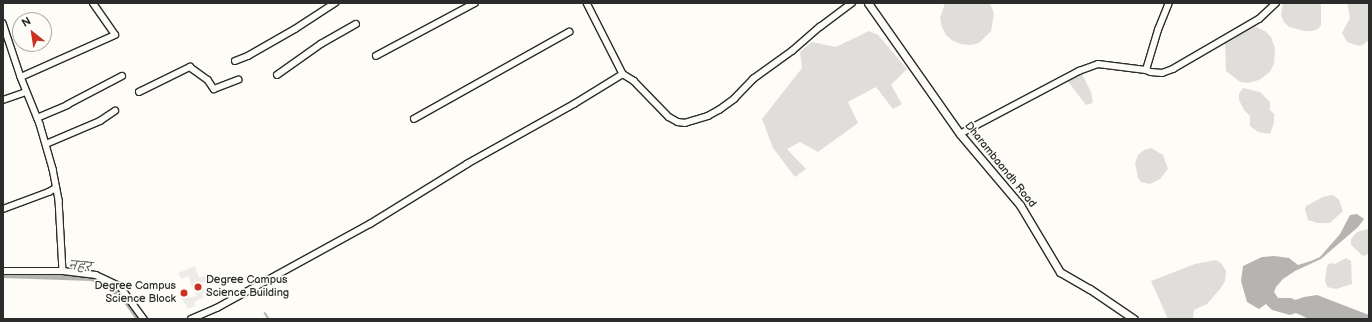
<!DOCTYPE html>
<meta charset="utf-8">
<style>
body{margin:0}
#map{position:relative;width:1372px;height:322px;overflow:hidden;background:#fdfcf7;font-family:"Balsamiq Sans","Playpen Sans Deva",sans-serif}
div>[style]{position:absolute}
.built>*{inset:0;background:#edece8}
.green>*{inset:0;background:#dfdeda}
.water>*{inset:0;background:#b5b4b1}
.stream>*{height:1.5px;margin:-0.75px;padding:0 0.75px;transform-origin:0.75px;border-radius:0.75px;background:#b5b4b1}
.canal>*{height:6px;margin:-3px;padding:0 3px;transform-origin:3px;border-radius:3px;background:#b5b4b1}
.roads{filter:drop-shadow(1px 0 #2b2b2b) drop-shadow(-1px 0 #2b2b2b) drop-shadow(0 1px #2b2b2b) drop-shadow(0 -1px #2b2b2b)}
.minor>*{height:5.5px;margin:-2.75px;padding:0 2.75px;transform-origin:2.75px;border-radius:2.75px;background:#fdfcf7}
.major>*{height:7px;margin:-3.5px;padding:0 3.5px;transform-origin:3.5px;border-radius:3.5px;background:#fdfcf7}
.dots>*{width:11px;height:11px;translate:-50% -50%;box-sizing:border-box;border:2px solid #fdfcf7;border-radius:50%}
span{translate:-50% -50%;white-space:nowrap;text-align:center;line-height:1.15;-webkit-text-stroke:3.5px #fdfcf7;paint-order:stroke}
.street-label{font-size:11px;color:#2b2b2b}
.poi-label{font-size:11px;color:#2b2b2b}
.left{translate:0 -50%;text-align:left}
.right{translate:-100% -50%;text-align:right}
.water-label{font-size:12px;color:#5b5b5a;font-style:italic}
.frame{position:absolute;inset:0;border:4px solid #2b2b2b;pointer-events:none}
.north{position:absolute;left:12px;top:12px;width:40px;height:40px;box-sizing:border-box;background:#fdfcf7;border:1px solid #a9a8a5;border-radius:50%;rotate:330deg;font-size:11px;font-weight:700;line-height:16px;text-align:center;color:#2b2b2b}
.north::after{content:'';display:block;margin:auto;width:14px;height:18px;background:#c8321e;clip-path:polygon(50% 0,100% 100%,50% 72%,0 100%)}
</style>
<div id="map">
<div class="built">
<div style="clip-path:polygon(195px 266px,199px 278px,205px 275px,208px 280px,201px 284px,205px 292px,202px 294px,204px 297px,194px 302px,195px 306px,188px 309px,180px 296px,187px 292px,190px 298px,197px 295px,191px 285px,189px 276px,181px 279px,178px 273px)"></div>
</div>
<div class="green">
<div style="clip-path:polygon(945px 3px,990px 3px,994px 14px,991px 31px,979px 43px,970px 45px,961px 44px,953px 41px,946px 35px,942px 27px,940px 18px)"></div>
<div style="clip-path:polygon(1283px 3px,1321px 3px,1321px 25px,1318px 29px,1313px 31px,1305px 31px,1289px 27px,1284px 22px,1281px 15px)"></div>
<div style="clip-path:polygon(1347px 3px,1369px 3px,1369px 40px,1364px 44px,1359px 46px,1347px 42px,1342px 33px,1350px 18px)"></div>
<div style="clip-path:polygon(1252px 25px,1265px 31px,1271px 37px,1275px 48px,1274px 63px,1270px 72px,1259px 80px,1248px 83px,1240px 82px,1226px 71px,1225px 42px)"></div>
<div style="clip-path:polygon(869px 31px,878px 35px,907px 69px,891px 85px,902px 104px,893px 109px,876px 87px,848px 102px,858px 123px,818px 152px,800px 142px,787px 149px,806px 169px,795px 177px,773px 148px,762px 119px,802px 68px,800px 52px,812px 42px,836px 47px)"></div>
<div style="clip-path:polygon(1081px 72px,1091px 92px,1093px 103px,1086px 105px,1067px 80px)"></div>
<div style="clip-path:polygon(1243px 88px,1260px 92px,1270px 102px,1270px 110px,1274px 114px,1274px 123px,1270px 134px,1258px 132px,1250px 126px,1250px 116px,1244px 110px,1239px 100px,1239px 94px)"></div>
<div style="clip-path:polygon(1151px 148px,1163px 155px,1168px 169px,1160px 179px,1150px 184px,1141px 182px,1138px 178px,1135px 163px,1138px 155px,1144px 150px)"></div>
<div style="clip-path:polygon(1332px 195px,1336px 197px,1339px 200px,1343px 211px,1330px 223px,1317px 223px,1308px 220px,1305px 210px,1306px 206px,1323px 197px)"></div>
<div style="clip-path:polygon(1369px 227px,1369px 254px,1363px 256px,1351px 245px,1351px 239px,1357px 232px,1368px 229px)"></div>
<div style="clip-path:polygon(1346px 258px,1351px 261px,1352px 284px,1336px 289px,1327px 287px,1325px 280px,1327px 266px,1330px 263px,1335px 264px)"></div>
<div style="clip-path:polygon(1216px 260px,1221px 263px,1226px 271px,1225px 281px,1220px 289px,1207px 304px,1194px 310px,1193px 319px,1168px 319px,1151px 281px,1195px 264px)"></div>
</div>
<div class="water">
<div style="clip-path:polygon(1357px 214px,1364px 219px,1358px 227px,1321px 259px,1295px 271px,1283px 279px,1276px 287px,1274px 292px,1278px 298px,1291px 298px,1295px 300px,1304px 297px,1317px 295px,1369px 315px,1369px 319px,1309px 319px,1296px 313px,1290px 315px,1272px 310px,1266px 304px,1259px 309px,1247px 302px,1241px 281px,1243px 266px,1262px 257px,1274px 256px,1289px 258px,1298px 265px,1311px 261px,1320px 257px,1340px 234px,1350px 215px)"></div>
</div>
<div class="stream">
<div style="left:265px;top:313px;width:7px;rotate:56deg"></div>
</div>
<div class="canal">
<div style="left:3px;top:275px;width:89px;rotate:1.9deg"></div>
<div style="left:92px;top:278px;width:36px;rotate:30deg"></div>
<div style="left:123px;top:296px;width:28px;rotate:55deg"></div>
</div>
<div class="roads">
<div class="minor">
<div style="left:587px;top:3px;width:80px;rotate:63.1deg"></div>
<div style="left:623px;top:74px;width:13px;rotate:32deg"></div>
<div style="left:634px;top:81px;width:50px;rotate:45.8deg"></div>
<div style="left:669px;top:117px;width:10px;rotate:29deg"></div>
<div style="left:678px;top:122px;width:7px;rotate:8deg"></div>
<div style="left:685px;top:123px;width:24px;rotate:-17deg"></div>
<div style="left:708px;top:116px;width:13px;rotate:-29deg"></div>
<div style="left:719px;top:110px;width:19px;rotate:-36deg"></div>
<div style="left:734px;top:99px;width:28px;rotate:-46deg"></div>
<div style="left:753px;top:79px;width:48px;rotate:-35.7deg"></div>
<div style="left:792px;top:51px;width:37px;rotate:-41deg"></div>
<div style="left:820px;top:27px;width:40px;rotate:-37deg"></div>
<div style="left:3px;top:23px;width:57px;rotate:71.6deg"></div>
<div style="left:21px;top:77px;width:51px;rotate:68deg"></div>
<div style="left:40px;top:124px;width:47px;rotate:73.9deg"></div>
<div style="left:53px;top:169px;width:32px;rotate:79deg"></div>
<div style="left:59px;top:200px;width:71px;rotate:86.8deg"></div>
<div style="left:376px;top:56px;width:112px;rotate:-28.2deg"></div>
<div style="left:235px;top:61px;width:14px;rotate:-21deg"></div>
<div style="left:248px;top:56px;width:54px;rotate:-29.9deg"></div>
<div style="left:295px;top:29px;width:48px;rotate:-33deg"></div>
<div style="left:1146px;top:70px;width:5px;rotate:22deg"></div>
<div style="left:1151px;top:72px;width:11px;rotate:5deg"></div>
<div style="left:1162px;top:73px;width:12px;rotate:-20deg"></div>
<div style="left:1173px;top:69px;width:99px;rotate:-30.2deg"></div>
<div style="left:1259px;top:19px;width:23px;rotate:-43deg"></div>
<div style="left:277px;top:75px;width:54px;rotate:-35.2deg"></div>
<div style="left:321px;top:44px;width:40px;rotate:-29.7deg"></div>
<div style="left:21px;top:77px;width:103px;rotate:-24.1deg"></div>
<div style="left:115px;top:35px;width:38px;rotate:-125deg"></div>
<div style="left:139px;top:92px;width:57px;rotate:-26.1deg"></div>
<div style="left:190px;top:67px;width:22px;rotate:36deg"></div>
<div style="left:208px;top:80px;width:11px;rotate:56deg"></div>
<div style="left:214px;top:89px;width:26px;rotate:-21deg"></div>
<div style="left:3px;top:100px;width:24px;rotate:-19deg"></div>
<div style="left:37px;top:118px;width:33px;rotate:-23deg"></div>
<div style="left:67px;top:105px;width:62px;rotate:-27.8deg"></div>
<div style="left:414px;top:119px;width:178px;rotate:-29.3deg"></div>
<div style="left:960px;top:134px;width:135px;rotate:-27.9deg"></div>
<div style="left:1079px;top:71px;width:20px;rotate:-20deg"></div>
<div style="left:1098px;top:64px;width:48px;rotate:7.1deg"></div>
<div style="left:1146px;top:70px;width:42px;rotate:-73.3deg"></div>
<div style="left:1158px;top:30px;width:29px;rotate:-68deg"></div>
<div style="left:46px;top:144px;width:59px;rotate:-23.1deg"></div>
<div style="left:100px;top:121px;width:18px;rotate:-34deg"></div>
<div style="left:3px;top:209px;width:49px;rotate:-20.3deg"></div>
<div style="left:49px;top:192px;width:8px;rotate:-30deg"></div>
<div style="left:3px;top:271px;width:60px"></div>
<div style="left:63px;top:271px;width:33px;rotate:7deg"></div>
<div style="left:96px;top:275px;width:26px;rotate:25deg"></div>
<div style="left:120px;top:286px;width:41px;rotate:54deg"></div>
<div style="left:191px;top:319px;width:28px;rotate:-23deg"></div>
<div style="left:217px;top:308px;width:175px;rotate:-28.8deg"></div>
<div style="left:370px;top:224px;width:114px;rotate:-31.7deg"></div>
<div style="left:467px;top:164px;width:123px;rotate:-29.3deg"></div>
<div style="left:574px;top:104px;width:57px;rotate:-31.5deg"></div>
</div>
<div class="major">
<div style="left:868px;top:3px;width:160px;rotate:54.9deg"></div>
<div style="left:960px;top:134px;width:93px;rotate:49.8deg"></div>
<div style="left:1020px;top:205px;width:78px;rotate:59.2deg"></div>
<div style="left:1060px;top:272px;width:34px;rotate:30deg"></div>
<div style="left:1090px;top:289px;width:53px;rotate:34.3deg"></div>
</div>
</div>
<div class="dots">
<div style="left:198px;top:287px;background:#c8321e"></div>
<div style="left:184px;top:293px;background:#c8321e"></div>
</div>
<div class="street-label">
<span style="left:1000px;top:165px;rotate:51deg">Dharambaandh Road</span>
</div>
<div class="poi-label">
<span class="left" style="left:206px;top:287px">Degree Campus<br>Science Building</span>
<span class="right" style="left:176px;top:293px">Degree Campus<br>Science Block</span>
</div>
<div class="water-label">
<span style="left:80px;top:267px;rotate:5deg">नहर</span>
</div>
<div class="frame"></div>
<div class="north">N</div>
</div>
